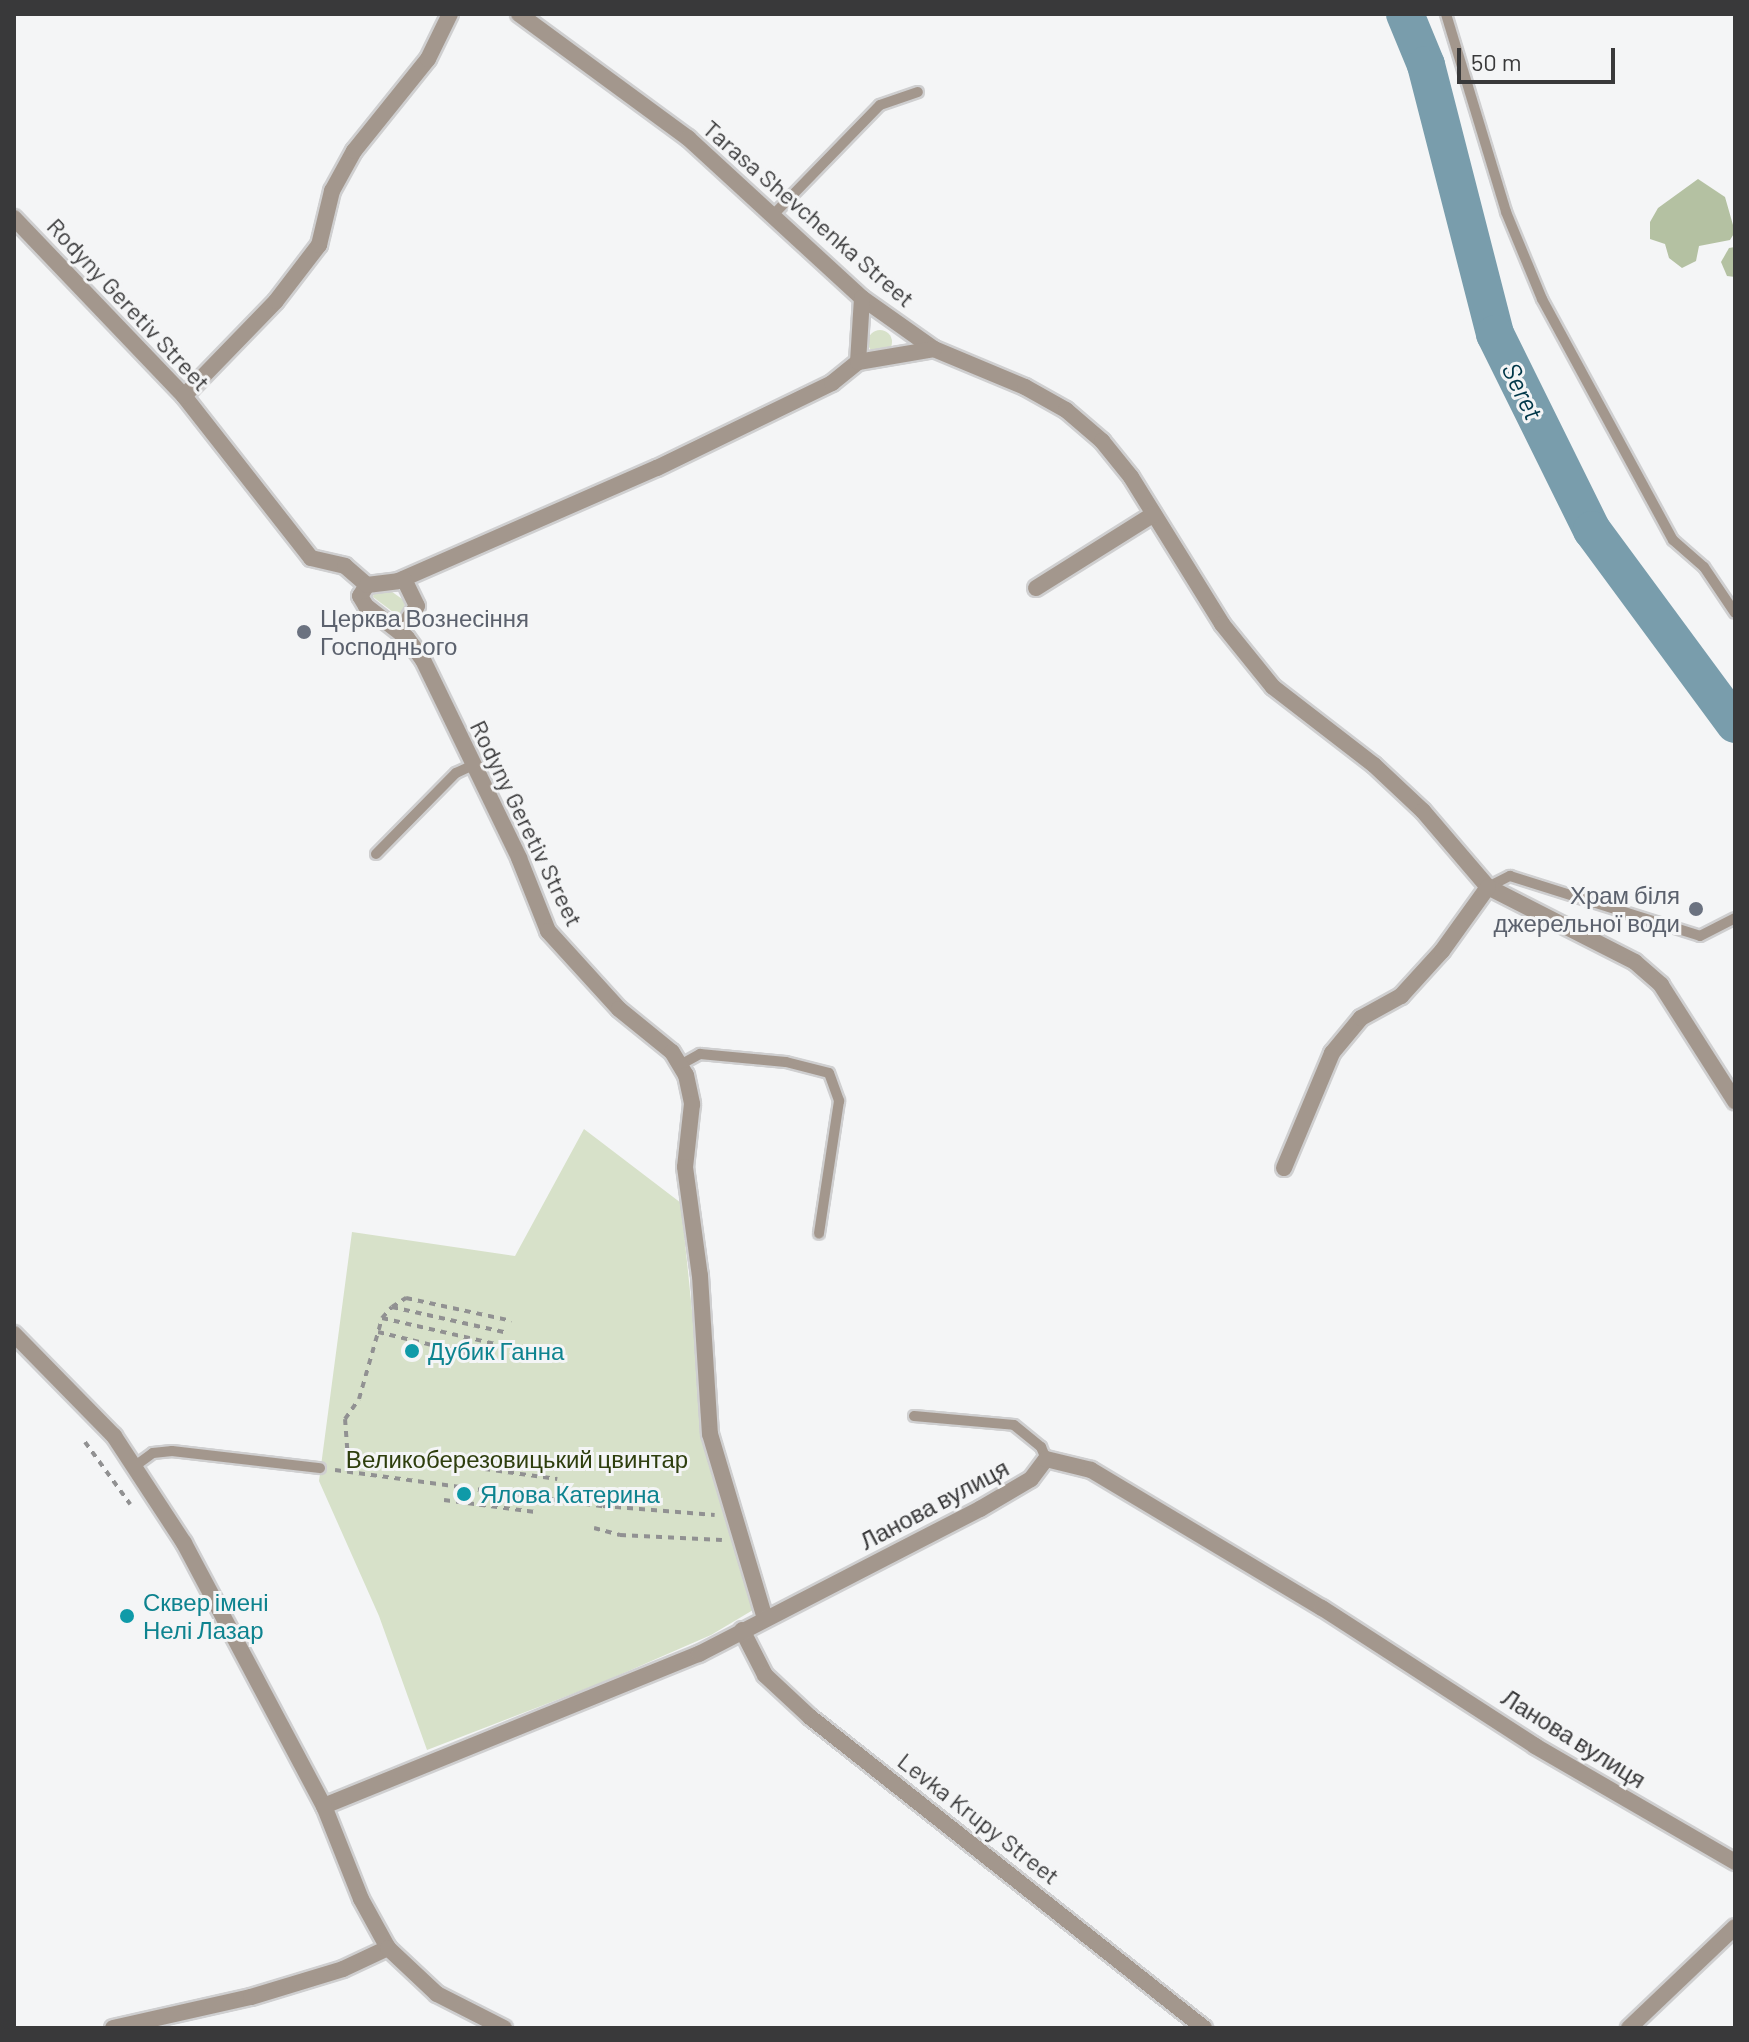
<!DOCTYPE html>
<meta charset="utf-8">
<style>
body{margin:0}
#map{position:relative;width:1749px;height:2042px;overflow:hidden;background:#f4f5f6;font-family:Barlow,sans-serif}
div>[style]{position:absolute}
.green>*{inset:0;background:#d7e1c9}
.round{border-radius:50%}
.forest>*{inset:0;background:#b4c1a2}
.river>*{height:38px;margin:-19px;padding:0 19px;transform-origin:19px;border-radius:19px;background:#799dac}
.path>*{height:4px;margin-top:-2px;transform-origin:0;background:repeating-linear-gradient(90deg,#919192 0 6px,transparent 0 12px)}
.roads{filter:drop-shadow(2px 0 #cfcfd0) drop-shadow(-2px 0 #cfcfd0) drop-shadow(0 2px #cfcfd0) drop-shadow(0 -2px #cfcfd0)}
.service>*{height:10px;margin:-5px;padding:0 5px;transform-origin:5px;border-radius:5px;background:#a3978d}
.minor>*{height:16px;margin:-8px;padding:0 8px;transform-origin:8px;border-radius:8px;background:#a3978d}
.tertiary>*{height:16px;margin:-8px;padding:0 8px;transform-origin:8px;border-radius:8px;background:#a3978d}
.dots>*{width:22px;height:22px;translate:-50% -50%;box-sizing:border-box;border:4px solid #f4f5f6;border-radius:50%}
span{translate:-50% -50%;white-space:nowrap;text-align:center;line-height:1.15;-webkit-text-stroke:6px #f4f5f6;paint-order:stroke}
.street-label{font-size:24px;color:#39393a}
.worship-label{font-size:24px;color:#5b616d}
.left{translate:0 -50%;text-align:left}
.right{translate:-100% -50%;text-align:right}
.culture-label{font-size:24px;color:#0d838f}
.park-label{font-size:24px;color:#2e3e0d}
.water-label{font-size:26px;color:#003748;font-style:italic}
.frame{position:absolute;inset:0;border:16px solid #39393a;pointer-events:none}
.scale{position:absolute;left:1457px;top:48px;width:158px;height:36px;box-sizing:border-box;border:4px solid #39393a;border-top:0;padding-left:10px;font-size:24px;line-height:28px;white-space:nowrap;color:#39393a;-webkit-text-stroke:6px #f4f5f6;paint-order:stroke}
</style>
<div id="map">
<div class="green">
<div class="round" style="left:868px;top:330px;width:24px;height:24px"></div>
<div style="clip-path:polygon(388px 589px,405px 601px,404px 613px,397px 615px,373px 597px,374px 591px)"></div>
<div style="clip-path:polygon(584px 1129px,681px 1203px,706px 1448px,753px 1610px,711px 1635px,601px 1683px,427px 1750px,379px 1616px,319px 1481px,352px 1232px,515px 1256px)"></div>
</div>
<div class="forest">
<div style="clip-path:polygon(1698px 179px,1725px 197px,1735px 232px,1730px 240px,1699px 246px,1696px 261px,1682px 268px,1669px 258px,1665px 244px,1650px 239px,1650px 222px,1658px 208px)"></div>
<div style="clip-path:polygon(1735px 247px,1735px 277px,1727px 276px,1721px 262px,1729px 248px)"></div>
</div>
<div class="river">
<div style="left:1405px;top:14px;width:55px;rotate:67.6deg"></div>
<div style="left:1426px;top:65px;width:278px;rotate:75.6deg"></div>
<div style="left:1495px;top:334px;width:219px;rotate:63.7deg"></div>
<div style="left:1592px;top:530px;width:241px;rotate:53.6deg"></div>
</div>
<div class="path">
<div style="left:392px;top:1307px;width:17px;rotate:-33deg"></div>
<div style="left:406px;top:1298px;width:108px;rotate:12.2deg"></div>
<div style="left:382px;top:1318px;width:125px;rotate:12.9deg"></div>
<div style="left:378px;top:1332px;width:123px;rotate:13.6deg"></div>
<div style="left:85px;top:1442px;width:77px;rotate:54deg"></div>
<div style="left:377px;top:1454px;width:182px;rotate:7.9deg"></div>
<div style="left:335px;top:1470px;width:270px;rotate:7.7deg"></div>
<div style="left:603px;top:1506px;width:112px;rotate:4.6deg"></div>
<div style="left:349px;top:1473px;width:54px;rotate:-94.2deg"></div>
<div style="left:345px;top:1419px;width:24px;rotate:-55deg"></div>
<div style="left:359px;top:1399px;width:84px;rotate:-74.1deg"></div>
<div style="left:382px;top:1318px;width:15px;rotate:-48deg"></div>
<div style="left:392px;top:1307px;width:119px;rotate:12.6deg"></div>
<div style="left:444px;top:1500px;width:92px;rotate:7.5deg"></div>
<div style="left:594px;top:1528px;width:27px;rotate:15deg"></div>
<div style="left:620px;top:1535px;width:102px;rotate:2.8deg"></div>
</div>
<div class="roads">
<div class="service">
<div style="left:1446px;top:14px;width:207px;rotate:73.1deg"></div>
<div style="left:1506px;top:212px;width:94px;rotate:67.5deg"></div>
<div style="left:1542px;top:299px;width:274px;rotate:61.5deg"></div>
<div style="left:1673px;top:540px;width:41px;rotate:41.1deg"></div>
<div style="left:1704px;top:567px;width:55px;rotate:56deg"></div>
<div style="left:774px;top:214px;width:152px;rotate:-45.8deg"></div>
<div style="left:880px;top:105px;width:40px;rotate:-18.9deg"></div>
<div style="left:376px;top:854px;width:114px;rotate:-45.4deg"></div>
<div style="left:456px;top:773px;width:19px;rotate:-25deg"></div>
<div style="left:1488px;top:887px;width:25px;rotate:-27deg"></div>
<div style="left:1510px;top:876px;width:199px;rotate:17.5deg"></div>
<div style="left:1700px;top:936px;width:39px;rotate:-27deg"></div>
<div style="left:680px;top:1065px;width:23px;rotate:-29deg"></div>
<div style="left:700px;top:1054px;width:86px;rotate:5.3deg"></div>
<div style="left:786px;top:1062px;width:44px;rotate:14.3deg"></div>
<div style="left:829px;top:1073px;width:30px;rotate:70deg"></div>
<div style="left:839px;top:1101px;width:134px;rotate:98.6deg"></div>
<div style="left:914px;top:1416px;width:100px;rotate:5.1deg"></div>
<div style="left:1014px;top:1425px;width:35px;rotate:39deg"></div>
<div style="left:1041px;top:1447px;width:13px;rotate:67deg"></div>
<div style="left:135px;top:1466px;width:22px;rotate:-36deg"></div>
<div style="left:153px;top:1453px;width:19px;rotate:-6deg"></div>
<div style="left:172px;top:1451px;width:149px;rotate:6.6deg"></div>
</div>
<div class="minor">
<div style="left:519px;top:14px;width:210px;rotate:36.3deg"></div>
<div style="left:688px;top:138px;width:236px;rotate:42.6deg"></div>
<div style="left:862px;top:298px;width:88px;rotate:35.3deg"></div>
<div style="left:934px;top:349px;width:99px;rotate:22.7deg"></div>
<div style="left:1025px;top:387px;width:47px;rotate:29.3deg"></div>
<div style="left:1066px;top:410px;width:48px;rotate:40.7deg"></div>
<div style="left:1102px;top:441px;width:46px;rotate:51.1deg"></div>
<div style="left:1131px;top:477px;width:173px;rotate:58.2deg"></div>
<div style="left:1222px;top:624px;width:81px;rotate:51deg"></div>
<div style="left:1273px;top:687px;width:128px;rotate:37.7deg"></div>
<div style="left:1374px;top:765px;width:67px;rotate:43.2deg"></div>
<div style="left:1423px;top:811px;width:100px;rotate:49.5deg"></div>
<div style="left:1488px;top:887px;width:165px;rotate:27deg"></div>
<div style="left:1635px;top:962px;width:35px;rotate:41deg"></div>
<div style="left:1661px;top:985px;width:138px;rotate:57.5deg"></div>
<div style="left:14px;top:218px;width:246px;rotate:46.3deg"></div>
<div style="left:184px;top:396px;width:206px;rotate:51.9deg"></div>
<div style="left:311px;top:558px;width:35px;rotate:13deg"></div>
<div style="left:345px;top:566px;width:29px;rotate:41deg"></div>
<div style="left:858px;top:362px;width:64px;rotate:-86.4deg"></div>
<div style="left:184px;top:396px;width:132px;rotate:-45.9deg"></div>
<div style="left:276px;top:301px;width:71px;rotate:-52.5deg"></div>
<div style="left:319px;top:245px;width:56px;rotate:-76.5deg"></div>
<div style="left:332px;top:191px;width:46px;rotate:-61.2deg"></div>
<div style="left:354px;top:151px;width:118px;rotate:-51.2deg"></div>
<div style="left:428px;top:59px;width:50px;rotate:-63.9deg"></div>
<div style="left:367px;top:585px;width:13px;rotate:122deg"></div>
<div style="left:360px;top:596px;width:12px;rotate:59deg"></div>
<div style="left:366px;top:606px;width:52px;rotate:38deg"></div>
<div style="left:407px;top:638px;width:27px;rotate:54deg"></div>
<div style="left:423px;top:660px;width:220px;rotate:64.1deg"></div>
<div style="left:519px;top:858px;width:79px;rotate:68.3deg"></div>
<div style="left:548px;top:931px;width:105px;rotate:47.7deg"></div>
<div style="left:619px;top:1009px;width:68px;rotate:39.1deg"></div>
<div style="left:672px;top:1052px;width:27px;rotate:59deg"></div>
<div style="left:686px;top:1075px;width:30px;rotate:78deg"></div>
<div style="left:692px;top:1104px;width:63px;rotate:96.3deg"></div>
<div style="left:685px;top:1167px;width:110px;rotate:82.2deg"></div>
<div style="left:700px;top:1276px;width:158px;rotate:86.4deg"></div>
<div style="left:710px;top:1434px;width:192px;rotate:73.4deg"></div>
<div style="left:367px;top:585px;width:31px;rotate:-7deg"></div>
<div style="left:398px;top:581px;width:283px;rotate:-23.6deg"></div>
<div style="left:657px;top:468px;width:195px;rotate:-25.9deg"></div>
<div style="left:832px;top:383px;width:33px;rotate:-39deg"></div>
<div style="left:858px;top:362px;width:77px;rotate:-9.7deg"></div>
<div style="left:1036px;top:588px;width:139px;rotate:-32.1deg"></div>
<div style="left:400px;top:632px;width:31px;rotate:-57deg"></div>
<div style="left:417px;top:606px;width:30px;rotate:-116deg"></div>
<div style="left:1284px;top:1168px;width:125px;rotate:-67.3deg"></div>
<div style="left:1332px;top:1053px;width:45px;rotate:-50.4deg"></div>
<div style="left:1361px;top:1018px;width:46px;rotate:-28.8deg"></div>
<div style="left:1401px;top:996px;width:61px;rotate:-47.7deg"></div>
<div style="left:1442px;top:951px;width:79px;rotate:-54.3deg"></div>
<div style="left:742px;top:1630px;width:51px;rotate:62.9deg"></div>
<div style="left:765px;top:1675px;width:62px;rotate:43deg"></div>
<div style="left:810px;top:1717px;width:502px;rotate:38.29deg"></div>
<div style="left:324px;top:1806px;width:405px;rotate:-22.1deg"></div>
<div style="left:699px;top:1654px;width:316px;rotate:-27.3deg"></div>
<div style="left:980px;top:1509px;width:59px;rotate:-30.5deg"></div>
<div style="left:1031px;top:1479px;width:25px;rotate:-53deg"></div>
<div style="left:1046px;top:1459px;width:46px;rotate:13.7deg"></div>
<div style="left:1091px;top:1470px;width:269px;rotate:30.9deg"></div>
<div style="left:1322px;top:1608px;width:254px;rotate:32.9deg"></div>
<div style="left:1535px;top:1746px;width:231px;rotate:30.1deg"></div>
<div style="left:113px;top:2028px;width:141px;rotate:-12.7deg"></div>
<div style="left:251px;top:1997px;width:96px;rotate:-16.9deg"></div>
<div style="left:343px;top:1969px;width:50px;rotate:-25deg"></div>
<div style="left:1629px;top:2028px;width:146px;rotate:-43.6deg"></div>
</div>
<div class="tertiary">
<div style="left:14px;top:1334px;width:143px;rotate:45.6deg"></div>
<div style="left:114px;top:1436px;width:128px;rotate:56.8deg"></div>
<div style="left:184px;top:1543px;width:298px;rotate:62deg"></div>
<div style="left:324px;top:1806px;width:100px;rotate:68.3deg"></div>
<div style="left:361px;top:1899px;width:56px;rotate:61.1deg"></div>
<div style="left:388px;top:1948px;width:67px;rotate:43.2deg"></div>
<div style="left:437px;top:1994px;width:75px;rotate:26.9deg"></div>
</div>
</div>
<div class="dots">
<div style="left:304px;top:632px;background:#6b7280"></div>
<div style="left:1696px;top:909px;background:#6b7280"></div>
<div style="left:412px;top:1351px;background:#0f9aa8"></div>
<div style="left:464px;top:1494px;background:#0f9aa8"></div>
<div style="left:127px;top:1616px;background:#0f9aa8"></div>
</div>
<div class="street-label">
<span style="left:809px;top:213px;rotate:41deg">Tarasa Shevchenka Street</span>
<span style="left:129px;top:304px;rotate:47deg">Rodyny Geretiv Street</span>
<span style="left:527px;top:823px;rotate:64deg">Rodyny Geretiv Street</span>
<span style="left:934px;top:1504px;rotate:-28deg">Ланова вулиця</span>
<span style="left:1574px;top:1738px;rotate:32deg">Ланова вулиця</span>
<span style="left:979px;top:1818px;rotate:38deg">Levka Krupy Street</span>
</div>
<div class="worship-label">
<span class="left" style="left:320px;top:632px">Церква Вознесіння<br>Господнього</span>
<span class="right" style="left:1680px;top:909px">Храм біля<br>джерельної води</span>
</div>
<div class="culture-label">
<span class="left" style="left:428px;top:1351px">Дубик Ганна</span>
<span class="left" style="left:480px;top:1494px">Ялова Катерина</span>
<span class="left" style="left:143px;top:1616px">Сквер імені<br>Нелі Лазар</span>
</div>
<div class="park-label">
<span style="left:517px;top:1459px">Великоберезовицький цвинтар</span>
</div>
<div class="water-label">
<span style="left:1523px;top:391px;rotate:64deg">Seret</span>
</div>
<div class="frame"></div>
<div class="scale">50 m</div>
</div>
